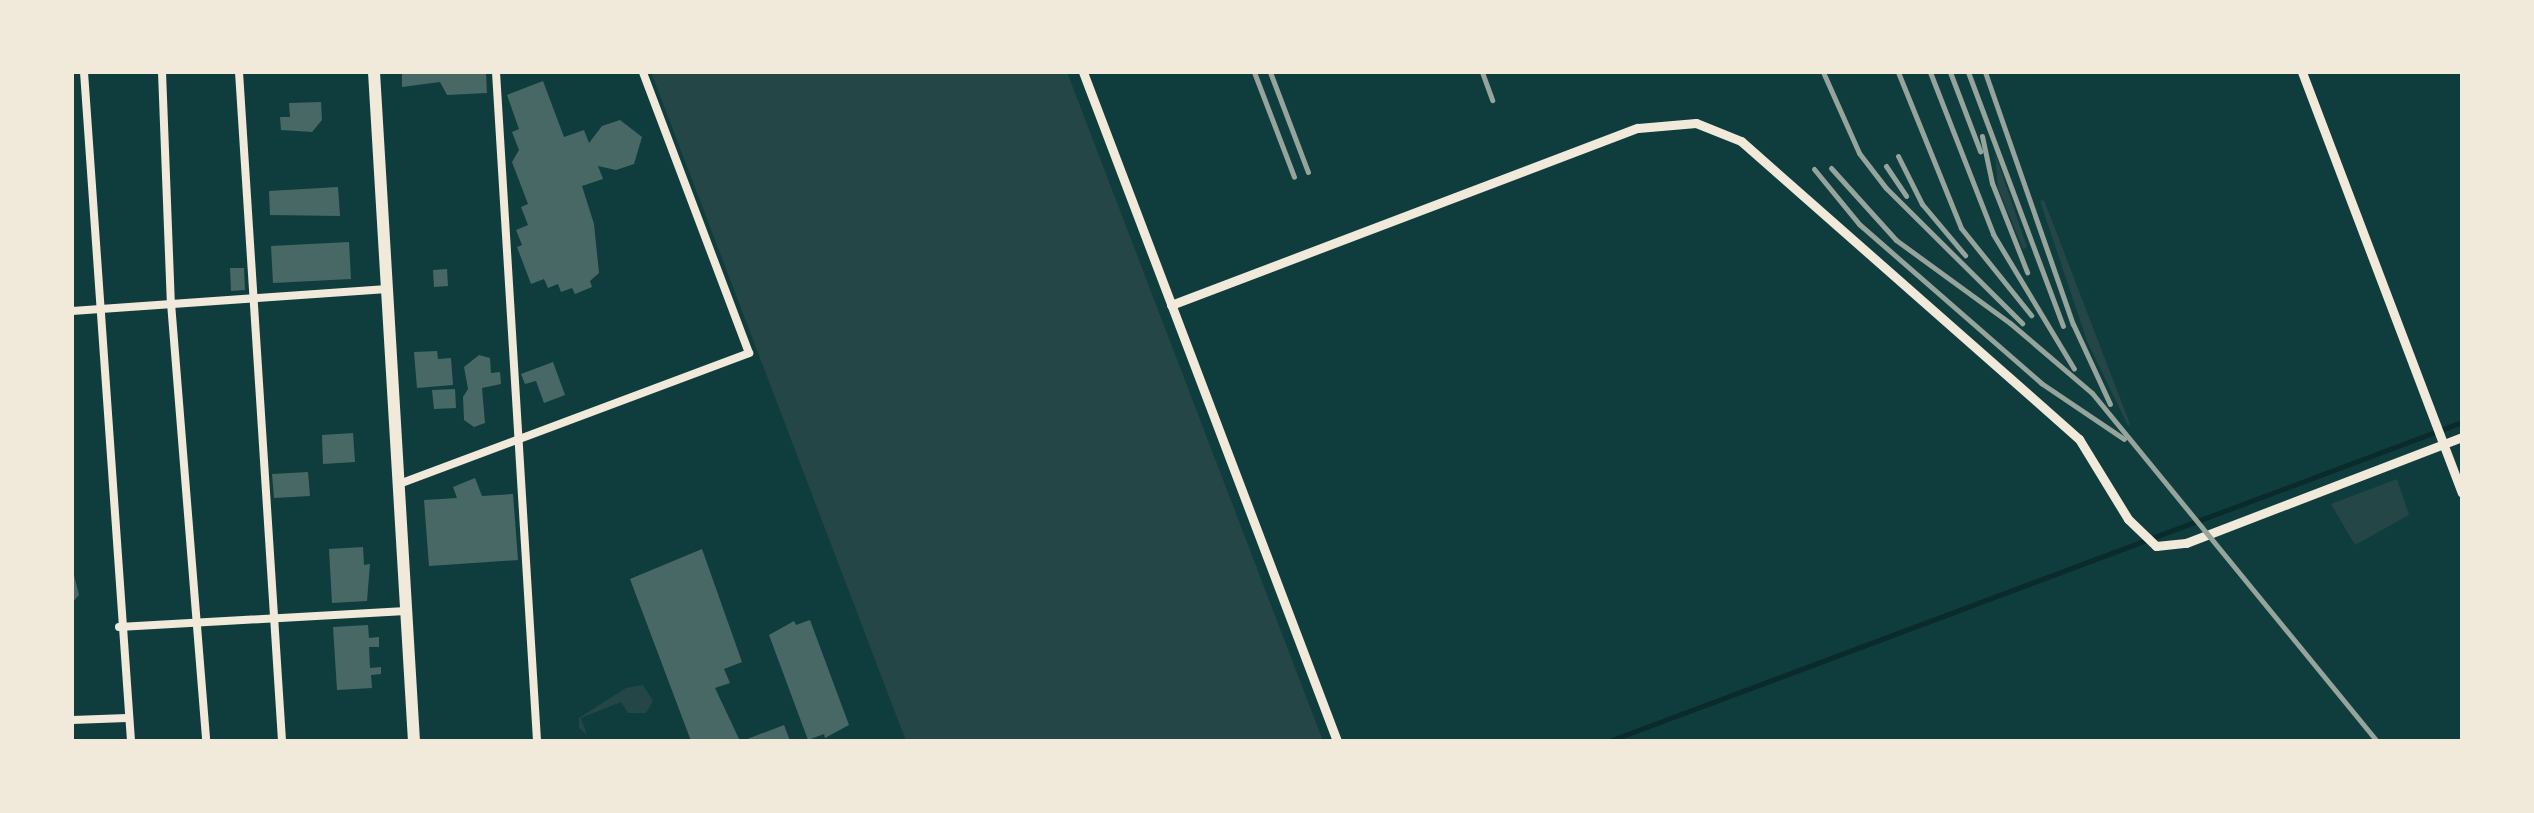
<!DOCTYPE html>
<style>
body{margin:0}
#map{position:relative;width:2534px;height:813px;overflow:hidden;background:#0f3d3e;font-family:"Sofia Sans Condensed",sans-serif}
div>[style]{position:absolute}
.green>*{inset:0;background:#244646}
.stream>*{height:5px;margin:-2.5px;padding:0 2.5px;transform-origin:2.5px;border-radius:2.5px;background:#0a2a2b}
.building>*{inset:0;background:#486865}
.minor>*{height:8px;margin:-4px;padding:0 4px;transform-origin:4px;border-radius:4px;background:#f1e9da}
.tertiary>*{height:9px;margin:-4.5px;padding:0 4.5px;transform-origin:4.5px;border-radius:4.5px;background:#f1e9da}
.primary>*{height:12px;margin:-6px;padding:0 6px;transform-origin:6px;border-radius:6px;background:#f1e9da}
.rail>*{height:5px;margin:-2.5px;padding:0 2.5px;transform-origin:2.5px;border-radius:2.5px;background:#97a49c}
span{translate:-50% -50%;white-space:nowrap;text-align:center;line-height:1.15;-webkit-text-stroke:6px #f1e9da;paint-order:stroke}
.frame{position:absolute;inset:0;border:74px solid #f1e9da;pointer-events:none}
</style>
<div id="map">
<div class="green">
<div style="clip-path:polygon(651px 72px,1067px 72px,1323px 741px,906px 741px)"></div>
<div style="clip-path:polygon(1995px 153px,2027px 247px,2023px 249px,1998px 188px)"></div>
<div style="clip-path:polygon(2044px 200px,2130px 424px,2128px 426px,2087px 341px,2040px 201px)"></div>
<div style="clip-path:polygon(2397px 479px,2409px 515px,2355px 545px,2331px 504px)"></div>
<div style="clip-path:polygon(643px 685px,653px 701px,646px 713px,628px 713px,621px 702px,581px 718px,587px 735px,579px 728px,579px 718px,626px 688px)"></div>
</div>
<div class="stream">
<div style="left:1609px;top:741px;width:911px;rotate:-20.5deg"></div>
</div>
<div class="building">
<div style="clip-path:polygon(402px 72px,486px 72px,487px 93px,447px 95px,440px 82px,402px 87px)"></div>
<div style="clip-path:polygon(543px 81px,564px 137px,584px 130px,589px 143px,602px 126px,620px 120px,642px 137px,634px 164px,616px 170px,598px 166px,603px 179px,582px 186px,594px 224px,599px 273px,590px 281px,592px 287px,575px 294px,572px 288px,561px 292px,558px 284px,548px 288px,544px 279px,531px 284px,517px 247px,522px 245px,516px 230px,528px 225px,521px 207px,528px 204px,512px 162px,519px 150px,512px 132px,519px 129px,507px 95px)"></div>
<div style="clip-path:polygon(321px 102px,322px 120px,312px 132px,281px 130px,280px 117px,290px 117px,289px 103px)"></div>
<div style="clip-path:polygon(338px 187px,340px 216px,270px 215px,269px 191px)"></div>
<div style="clip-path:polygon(349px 242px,351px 279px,273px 283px,271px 246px)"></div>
<div style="clip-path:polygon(230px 268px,244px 268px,245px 290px,231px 291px)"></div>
<div style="clip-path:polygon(447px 269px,448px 286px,434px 287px,433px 270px)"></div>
<div style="clip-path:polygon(437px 351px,438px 359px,451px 358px,453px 385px,417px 388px,414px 352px)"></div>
<div style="clip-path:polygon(479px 355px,490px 358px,491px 373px,500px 372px,501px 384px,482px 388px,485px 423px,474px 427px,464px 420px,463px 397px,468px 389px,464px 367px)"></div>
<div style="clip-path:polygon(553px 362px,565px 395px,544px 403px,536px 381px,525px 384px,521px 374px)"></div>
<div style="clip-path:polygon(455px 389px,456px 408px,434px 409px,432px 390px)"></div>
<div style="clip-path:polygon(353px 433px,355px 462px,323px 464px,322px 435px)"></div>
<div style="clip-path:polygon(308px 472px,310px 496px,274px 498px,272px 474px)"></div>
<div style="clip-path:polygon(475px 478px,482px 496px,513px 494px,518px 560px,429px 566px,424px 500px,457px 498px,453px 487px)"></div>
<div style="clip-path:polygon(363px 547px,364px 565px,370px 564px,367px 601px,332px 603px,329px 549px)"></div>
<div style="clip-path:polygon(702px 549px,742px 662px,724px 669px,730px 683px,715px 688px,740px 741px,691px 741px,630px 579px)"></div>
<div style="clip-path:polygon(72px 567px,79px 595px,72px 603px)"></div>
<div style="clip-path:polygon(810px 620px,849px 725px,825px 738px,824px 734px,808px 740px,769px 635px,794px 621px,796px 625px)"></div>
<div style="clip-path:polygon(368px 625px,369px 638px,379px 637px,379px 647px,369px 647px,370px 668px,381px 667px,381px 674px,371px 675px,372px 688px,337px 690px,333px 627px)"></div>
<div style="clip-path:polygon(784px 725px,790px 741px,742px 741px)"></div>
</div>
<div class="minor">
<div style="left:84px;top:72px;width:671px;rotate:85.98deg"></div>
<div style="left:162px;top:72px;width:231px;rotate:87.8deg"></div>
<div style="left:171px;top:303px;width:439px;rotate:85.4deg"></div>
<div style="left:239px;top:72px;width:670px;rotate:86.32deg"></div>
<div style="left:496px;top:72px;width:670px;rotate:86.49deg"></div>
<div style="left:72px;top:311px;width:316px;rotate:-4deg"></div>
<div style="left:399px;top:484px;width:374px;rotate:-20.5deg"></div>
<div style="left:749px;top:353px;width:300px;rotate:-110.7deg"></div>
<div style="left:119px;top:627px;width:287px;rotate:-3.2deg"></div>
<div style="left:72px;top:720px;width:55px;rotate:-2.1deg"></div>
</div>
<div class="tertiary">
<div style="left:1083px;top:72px;width:716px;rotate:69.21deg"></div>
<div style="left:2302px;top:72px;width:450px;rotate:69.2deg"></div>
<div style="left:1171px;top:305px;width:499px;rotate:-20.8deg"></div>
<div style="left:1638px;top:128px;width:58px;rotate:-4.9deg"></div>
<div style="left:1696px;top:123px;width:48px;rotate:21.8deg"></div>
<div style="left:1741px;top:141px;width:451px;rotate:41.4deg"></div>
<div style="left:2079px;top:439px;width:94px;rotate:58.5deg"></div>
<div style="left:2128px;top:519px;width:39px;rotate:44deg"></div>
<div style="left:2156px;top:546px;width:30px;rotate:-6deg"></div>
<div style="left:2186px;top:543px;width:296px;rotate:-21deg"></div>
</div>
<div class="primary">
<div style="left:374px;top:72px;width:670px;rotate:86.58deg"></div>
</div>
<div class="rail">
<div style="left:1254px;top:72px;width:112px;rotate:69.1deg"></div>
<div style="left:1270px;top:72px;width:107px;rotate:69.2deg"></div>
<div style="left:1482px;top:72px;width:30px;rotate:70deg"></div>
<div style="left:1823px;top:72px;width:89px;rotate:66deg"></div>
<div style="left:1859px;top:153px;width:44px;rotate:52.4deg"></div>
<div style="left:1886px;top:188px;width:192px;rotate:44.8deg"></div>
<div style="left:1898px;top:72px;width:168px;rotate:68deg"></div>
<div style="left:1961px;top:228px;width:112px;rotate:51.2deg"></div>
<div style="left:1930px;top:72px;width:174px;rotate:68.7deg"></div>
<div style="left:1993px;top:234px;width:157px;rotate:59deg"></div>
<div style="left:1950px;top:72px;width:85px;rotate:69.2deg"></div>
<div style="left:1968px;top:72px;width:271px;rotate:69.5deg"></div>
<div style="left:1985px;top:72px;width:267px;rotate:70.8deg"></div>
<div style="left:2073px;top:324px;width:88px;rotate:65.2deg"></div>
<div style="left:1982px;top:136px;width:48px;rotate:78deg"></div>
<div style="left:1992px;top:183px;width:96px;rotate:68.5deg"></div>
<div style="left:1898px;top:156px;width:54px;rotate:63.4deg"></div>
<div style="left:1922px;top:204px;width:67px;rotate:49.9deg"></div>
<div style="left:1886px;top:166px;width:36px;rotate:56deg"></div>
<div style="left:1831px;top:168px;width:97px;rotate:47.9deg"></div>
<div style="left:1896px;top:240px;width:141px;rotate:36.1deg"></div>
<div style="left:2010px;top:323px;width:108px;rotate:40.5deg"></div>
<div style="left:2092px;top:393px;width:450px;rotate:50.7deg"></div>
<div style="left:1814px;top:169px;width:71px;rotate:50.7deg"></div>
<div style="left:1859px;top:224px;width:242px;rotate:41.1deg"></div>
<div style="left:2041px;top:383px;width:100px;rotate:34deg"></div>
</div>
<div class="frame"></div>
</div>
